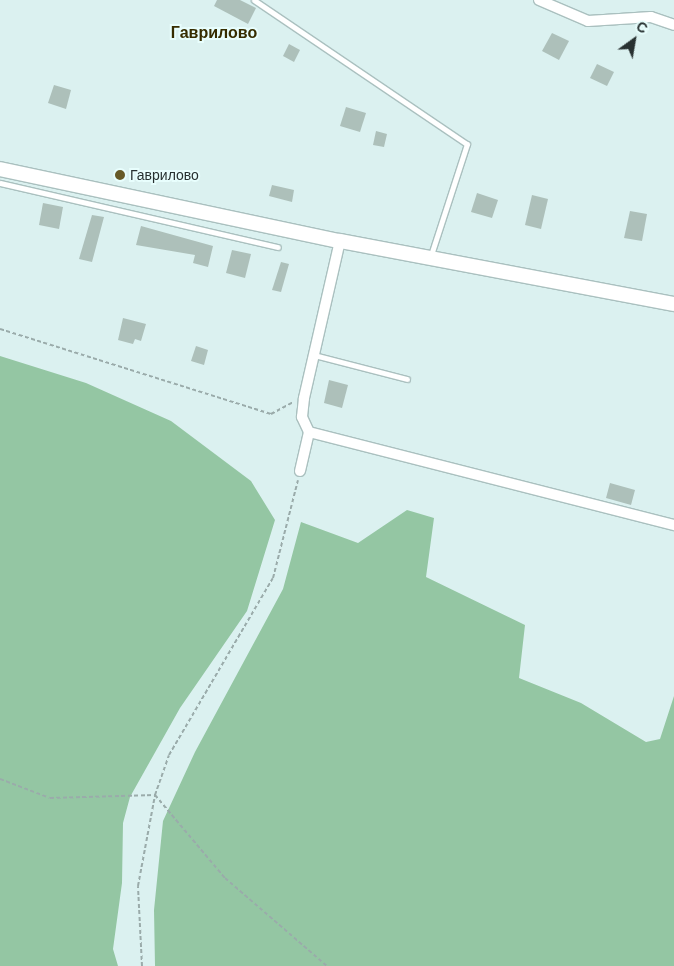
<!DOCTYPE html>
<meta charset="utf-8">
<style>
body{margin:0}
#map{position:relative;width:674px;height:966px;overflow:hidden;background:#dbf1f0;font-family:"Work Sans",sans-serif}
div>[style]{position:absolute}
.green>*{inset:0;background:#94c6a3}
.building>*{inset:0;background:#adc0ba}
.path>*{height:2px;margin-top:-1px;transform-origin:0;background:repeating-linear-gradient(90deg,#9aabaa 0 4px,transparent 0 6.5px)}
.roads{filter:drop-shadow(1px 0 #aac0bf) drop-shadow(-1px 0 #aac0bf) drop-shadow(0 1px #aac0bf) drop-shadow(0 -1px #aac0bf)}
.lane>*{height:5px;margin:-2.5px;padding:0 2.5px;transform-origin:2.5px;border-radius:2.5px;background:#fff}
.street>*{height:10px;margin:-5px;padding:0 5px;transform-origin:5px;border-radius:5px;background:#fff}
.secondary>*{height:14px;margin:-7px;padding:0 7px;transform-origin:7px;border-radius:7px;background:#fff}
.dots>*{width:14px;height:14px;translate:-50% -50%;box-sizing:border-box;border:2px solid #e8fefd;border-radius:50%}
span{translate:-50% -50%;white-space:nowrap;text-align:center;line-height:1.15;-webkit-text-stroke:4px #e8fefd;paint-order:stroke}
.poi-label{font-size:14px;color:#283131}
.left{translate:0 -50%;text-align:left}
.quarter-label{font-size:16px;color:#372d01;font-weight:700}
.north{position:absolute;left:609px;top:15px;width:50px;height:50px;-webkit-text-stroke:4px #e8fefd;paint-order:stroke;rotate:32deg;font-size:14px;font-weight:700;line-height:20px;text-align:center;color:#283131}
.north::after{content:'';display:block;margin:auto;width:18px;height:22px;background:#283131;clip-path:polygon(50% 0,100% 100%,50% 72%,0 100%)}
</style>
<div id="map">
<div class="green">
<div style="clip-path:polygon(0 356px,86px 383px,171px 421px,251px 481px,275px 520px,247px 611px,180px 708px,130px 797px,123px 823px,122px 883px,113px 949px,118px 966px,0 966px)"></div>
<div style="clip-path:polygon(407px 510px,434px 518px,426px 577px,525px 625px,519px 678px,581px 703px,646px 742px,660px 739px,674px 696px,674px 966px,155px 966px,154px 910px,163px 821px,195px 752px,283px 589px,301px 522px,358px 543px)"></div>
</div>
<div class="building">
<div style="clip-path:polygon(217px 0,240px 0,256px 8px,248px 24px,214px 6px)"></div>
<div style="clip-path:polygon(552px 33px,569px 41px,559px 60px,542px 51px)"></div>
<div style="clip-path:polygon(289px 44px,300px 50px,294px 62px,283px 56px)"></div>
<div style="clip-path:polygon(597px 64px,614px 72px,607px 86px,590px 78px)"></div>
<div style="clip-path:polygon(54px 85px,71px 90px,66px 109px,48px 103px)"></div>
<div style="clip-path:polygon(346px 107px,366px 113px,360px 132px,340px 126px)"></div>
<div style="clip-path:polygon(376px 131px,387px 134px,384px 147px,373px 145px)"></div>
<div style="clip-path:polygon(272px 185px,294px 190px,292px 202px,269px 196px)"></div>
<div style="clip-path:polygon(477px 193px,498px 200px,492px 218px,471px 212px)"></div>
<div style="clip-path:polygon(532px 195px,548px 199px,541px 229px,525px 225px)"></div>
<div style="clip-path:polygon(43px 203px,63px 207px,59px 229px,39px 225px)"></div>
<div style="clip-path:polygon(630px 211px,647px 214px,642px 241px,624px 238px)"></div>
<div style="clip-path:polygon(92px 215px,104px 217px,92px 262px,79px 259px)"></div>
<div style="clip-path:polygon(141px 226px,213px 246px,208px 267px,193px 263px,195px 255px,136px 245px)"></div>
<div style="clip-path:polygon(232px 250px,251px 254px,245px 278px,226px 273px)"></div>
<div style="clip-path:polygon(281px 262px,289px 264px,281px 292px,272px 290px)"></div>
<div style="clip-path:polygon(123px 318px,146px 324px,141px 341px,135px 339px,133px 344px,118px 340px)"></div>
<div style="clip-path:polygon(196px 346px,208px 350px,204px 365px,191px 361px)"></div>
<div style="clip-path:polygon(329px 380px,348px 385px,342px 408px,324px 403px)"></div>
<div style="clip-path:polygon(610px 483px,635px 490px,631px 505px,606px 498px)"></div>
</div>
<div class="path">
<div style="left:0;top:329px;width:284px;rotate:17.4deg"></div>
<div style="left:271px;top:414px;width:24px;rotate:-28deg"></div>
<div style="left:0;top:779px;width:53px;rotate:20.8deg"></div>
<div style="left:50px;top:798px;width:105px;rotate:-1.6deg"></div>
<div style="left:155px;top:795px;width:109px;rotate:49.9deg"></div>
<div style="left:225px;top:878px;width:135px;rotate:40.8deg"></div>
<div style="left:142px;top:966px;width:80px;rotate:-92.9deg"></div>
<div style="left:138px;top:886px;width:93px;rotate:-79.4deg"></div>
<div style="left:155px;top:795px;width:42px;rotate:-70.7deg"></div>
<div style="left:169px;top:755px;width:205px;rotate:-59.6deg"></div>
<div style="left:273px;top:578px;width:101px;rotate:-75.7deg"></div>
</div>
<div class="roads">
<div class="lane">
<div style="left:254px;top:0;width:257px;rotate:34.1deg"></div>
<div style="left:467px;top:144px;width:117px;rotate:108deg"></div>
<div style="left:0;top:183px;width:285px;rotate:13deg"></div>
<div style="left:314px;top:355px;width:96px;rotate:14.5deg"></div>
</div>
<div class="street">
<div style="left:539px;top:0;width:53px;rotate:23.2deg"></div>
<div style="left:588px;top:21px;width:63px;rotate:-3.6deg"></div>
<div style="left:651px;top:17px;width:24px;rotate:19deg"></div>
<div style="left:309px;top:432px;width:377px;rotate:14.3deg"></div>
<div style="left:300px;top:471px;width:40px;rotate:-77deg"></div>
<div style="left:309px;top:432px;width:17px;rotate:-115deg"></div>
<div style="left:302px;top:417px;width:19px;rotate:-84deg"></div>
<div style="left:304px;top:398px;width:161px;rotate:-77.1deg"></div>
</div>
<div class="secondary">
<div style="left:0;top:169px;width:348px;rotate:12deg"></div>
<div style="left:340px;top:241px;width:340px;rotate:10.7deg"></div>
</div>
</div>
<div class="dots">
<div style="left:120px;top:175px;background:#675a27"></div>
</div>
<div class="poi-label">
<span class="left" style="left:130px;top:175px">Гаврилово</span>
</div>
<div class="quarter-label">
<span style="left:214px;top:33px">Гаврилово</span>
</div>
<div class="north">С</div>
</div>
